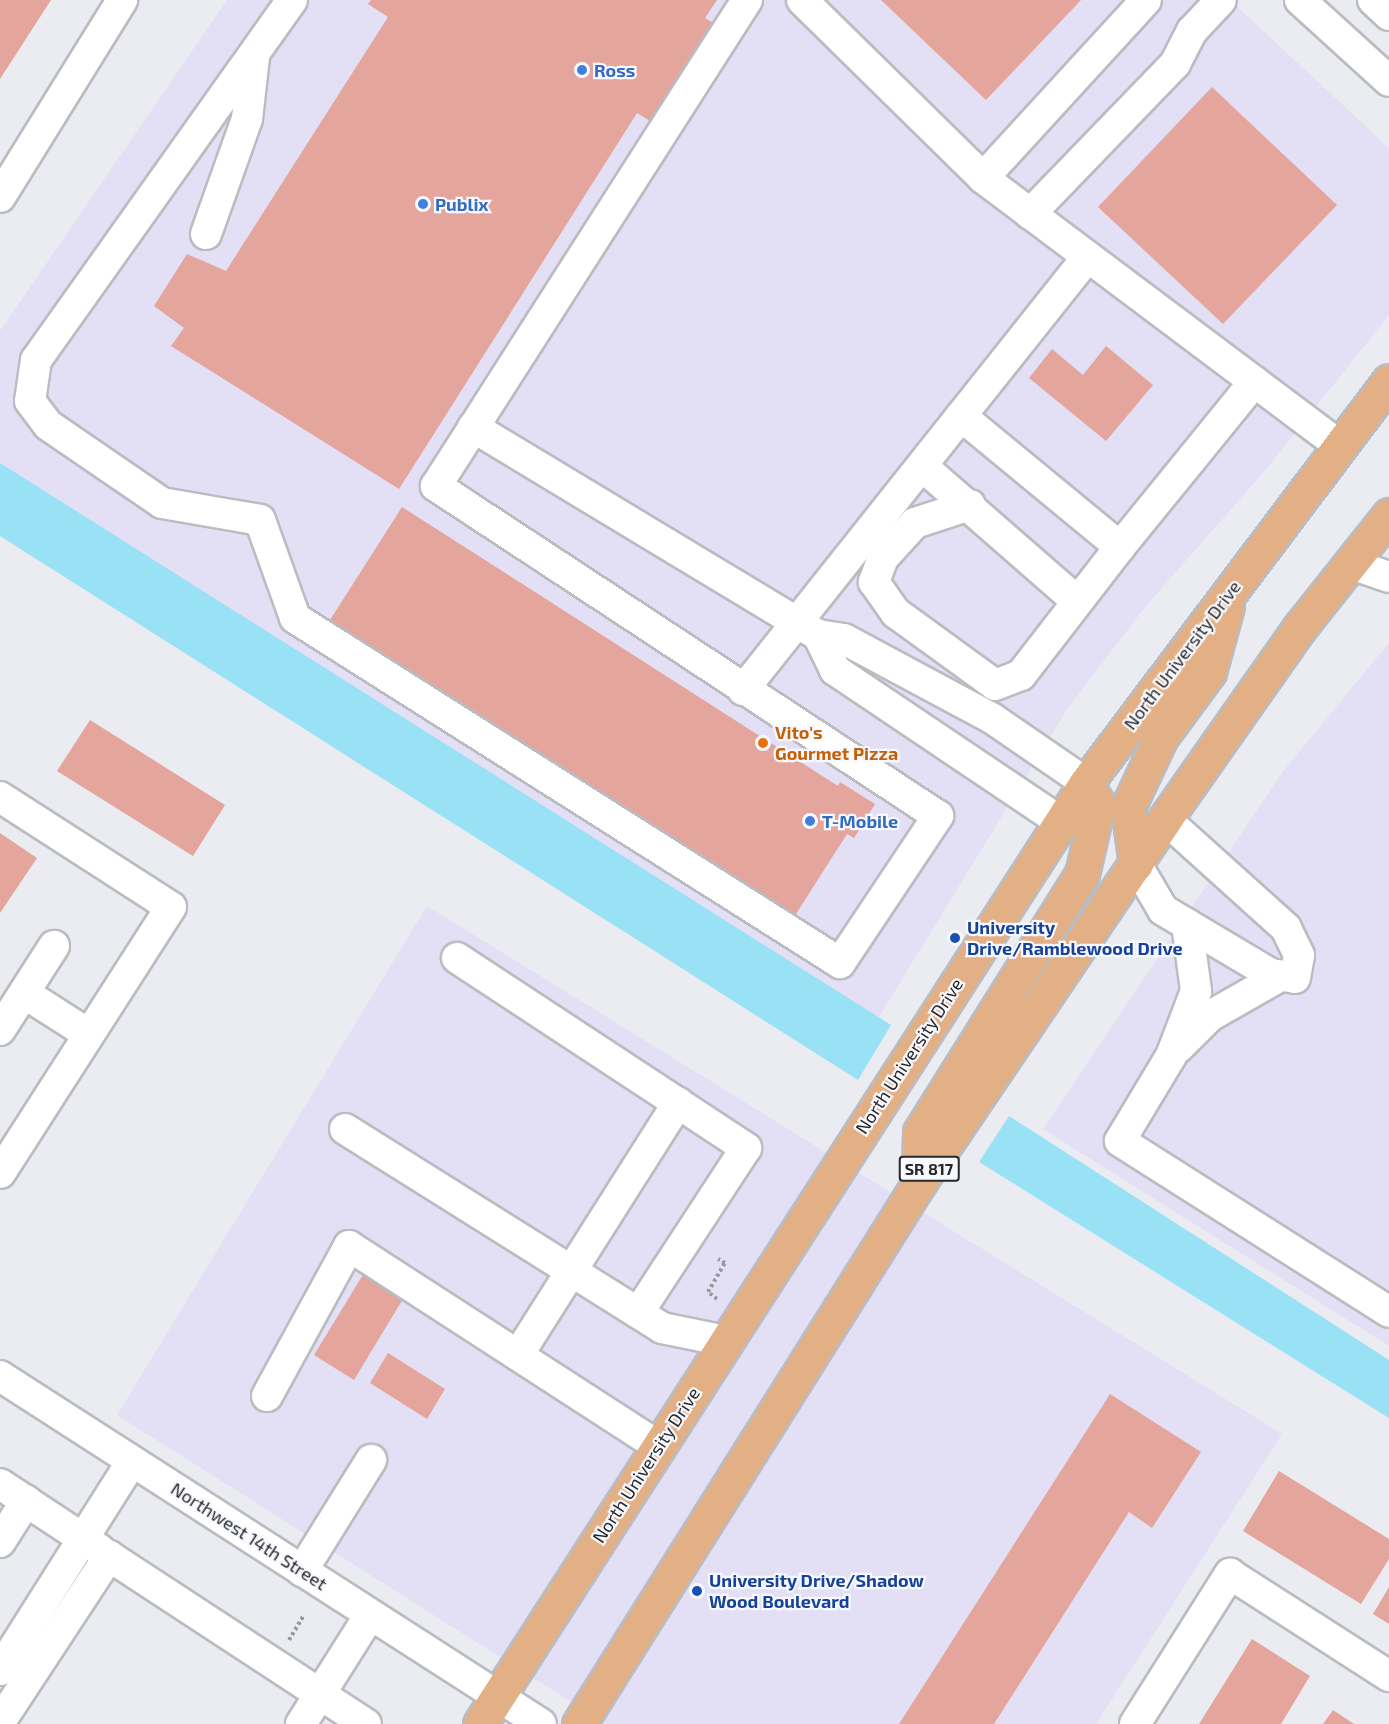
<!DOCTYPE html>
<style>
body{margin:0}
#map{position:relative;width:1389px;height:1724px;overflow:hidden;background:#eaecf2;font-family:"Exo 2",sans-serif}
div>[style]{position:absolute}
.commercial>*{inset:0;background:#e3dff5}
.water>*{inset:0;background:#99e1f4}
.building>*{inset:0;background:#e3a59c}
.path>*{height:4px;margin-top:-2px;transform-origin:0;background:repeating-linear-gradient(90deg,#97999d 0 3px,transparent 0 6px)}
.roads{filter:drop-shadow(2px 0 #babcc1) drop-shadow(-2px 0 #babcc1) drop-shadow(0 2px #babcc1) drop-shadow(0 -2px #babcc1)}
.minor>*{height:30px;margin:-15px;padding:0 15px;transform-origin:15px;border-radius:15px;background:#fff}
.major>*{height:33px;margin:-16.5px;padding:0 16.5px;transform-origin:16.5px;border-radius:16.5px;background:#e3af85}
.dots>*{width:16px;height:16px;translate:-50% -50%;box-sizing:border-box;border:3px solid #f8f9ff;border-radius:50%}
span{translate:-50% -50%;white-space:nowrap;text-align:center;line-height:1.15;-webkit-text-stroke:4.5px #f8f9ff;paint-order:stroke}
.shield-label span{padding:2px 4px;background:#f8f9ff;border:2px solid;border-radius:4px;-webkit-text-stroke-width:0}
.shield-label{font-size:16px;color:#262729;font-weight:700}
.shop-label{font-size:18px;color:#366cbe;font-weight:700}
.left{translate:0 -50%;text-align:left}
.street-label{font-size:18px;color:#262729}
.food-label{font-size:18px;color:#c56008;font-weight:700}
.transit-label{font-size:18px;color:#164399;font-weight:700}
</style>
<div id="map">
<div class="commercial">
<div style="clip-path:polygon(227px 0,1230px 0,1389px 148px,1389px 315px,1263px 473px,1145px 607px,1068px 708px,874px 1025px,0 469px,0 331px)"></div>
<div style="clip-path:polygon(1389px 643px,1389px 1346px,1043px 1129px,1284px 770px)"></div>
<div style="clip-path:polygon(427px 906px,1282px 1434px,1096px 1724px,606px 1724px,117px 1415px)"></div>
</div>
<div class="water">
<div style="clip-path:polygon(0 463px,891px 1025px,858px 1080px,0 536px)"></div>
<div style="clip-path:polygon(1009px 1116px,1389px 1360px,1389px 1418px,979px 1162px)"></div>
</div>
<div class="building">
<div style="clip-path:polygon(0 0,51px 0,0 79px)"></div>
<div style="clip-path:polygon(371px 0,717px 0,705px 18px,720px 27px,657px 125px,637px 113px,399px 489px,171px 346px,184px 328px,154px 306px,187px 254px,226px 271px,388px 17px,368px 4px)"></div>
<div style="clip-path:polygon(881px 0,1081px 0,986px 100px)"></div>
<div style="clip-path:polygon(1212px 87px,1337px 205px,1223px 324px,1098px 207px)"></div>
<div style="clip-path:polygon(1106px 346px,1153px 385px,1106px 441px,1029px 378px,1052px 349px,1083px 375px)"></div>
<div style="clip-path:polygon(402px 507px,838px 786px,840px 782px,875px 804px,854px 838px,847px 834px,794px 917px,330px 620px)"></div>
<div style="clip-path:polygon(90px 720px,225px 805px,193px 856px,57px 771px)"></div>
<div style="clip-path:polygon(0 833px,37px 858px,0 913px)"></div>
<div style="clip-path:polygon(369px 1265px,409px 1289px,354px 1380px,314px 1355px)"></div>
<div style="clip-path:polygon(388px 1353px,445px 1389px,427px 1419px,370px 1383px)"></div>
<div style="clip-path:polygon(1110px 1394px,1201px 1452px,1152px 1528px,1129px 1512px,994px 1724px,899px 1724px)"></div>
<div style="clip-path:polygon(1279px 1471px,1389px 1539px,1389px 1559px,1361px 1604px,1243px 1531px)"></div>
<div style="clip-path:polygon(1389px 1587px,1389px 1624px,1373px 1614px)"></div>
<div style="clip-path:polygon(1252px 1639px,1310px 1676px,1281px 1724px,1199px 1724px)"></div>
<div style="clip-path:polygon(1333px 1710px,1354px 1724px,1323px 1724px)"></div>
</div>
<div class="path">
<div style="left:717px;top:1299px;width:11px;rotate:-142deg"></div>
<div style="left:708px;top:1292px;width:34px;rotate:-60deg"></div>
<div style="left:725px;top:1263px;width:8px;rotate:-150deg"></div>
<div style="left:289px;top:1640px;width:29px;rotate:-59deg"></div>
</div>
<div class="roads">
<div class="minor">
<div style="left:292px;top:0;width:442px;rotate:125.4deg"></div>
<div style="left:36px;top:360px;width:41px;rotate:98.3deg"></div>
<div style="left:30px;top:401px;width:30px;rotate:53deg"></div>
<div style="left:48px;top:425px;width:138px;rotate:34.4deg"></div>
<div style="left:162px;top:503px;width:99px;rotate:9.8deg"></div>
<div style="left:260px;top:520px;width:104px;rotate:70.3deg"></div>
<div style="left:295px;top:618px;width:645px;rotate:32.33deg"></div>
<div style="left:840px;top:963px;width:177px;rotate:-56.3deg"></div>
<div style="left:938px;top:816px;width:601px;rotate:-146.68deg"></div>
<div style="left:436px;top:486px;width:577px;rotate:-57.38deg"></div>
<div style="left:802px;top:0;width:254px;rotate:44.5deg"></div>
<div style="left:983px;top:178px;width:444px;rotate:36.9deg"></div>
<div style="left:1300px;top:0;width:120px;rotate:42.3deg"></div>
<div style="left:1373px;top:0;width:22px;rotate:43deg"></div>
<div style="left:983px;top:178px;width:241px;rotate:-47.5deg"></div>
<div style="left:0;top:197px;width:232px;rotate:-58.2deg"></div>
<div style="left:1030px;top:214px;width:209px;rotate:-46deg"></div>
<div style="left:1175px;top:64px;width:37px;rotate:-63deg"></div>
<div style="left:1192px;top:31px;width:42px;rotate:-46.9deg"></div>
<div style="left:206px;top:234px;width:122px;rotate:-70.4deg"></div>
<div style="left:247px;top:119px;width:61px;rotate:-83.5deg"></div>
<div style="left:473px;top:427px;width:403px;rotate:31.1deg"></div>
<div style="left:818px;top:635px;width:26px;rotate:9deg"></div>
<div style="left:844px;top:639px;width:169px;rotate:28.2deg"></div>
<div style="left:993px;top:719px;width:113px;rotate:34.5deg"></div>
<div style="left:922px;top:466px;width:206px;rotate:41.1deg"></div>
<div style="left:970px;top:505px;width:58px;rotate:161.9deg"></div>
<div style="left:915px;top:523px;width:47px;rotate:132.4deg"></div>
<div style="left:883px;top:558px;width:26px;rotate:111deg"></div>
<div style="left:874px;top:582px;width:38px;rotate:55deg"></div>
<div style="left:896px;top:613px;width:122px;rotate:36deg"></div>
<div style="left:995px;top:685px;width:28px;rotate:-21deg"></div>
<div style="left:1021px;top:675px;width:162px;rotate:-52.3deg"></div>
<div style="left:1120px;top:547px;width:206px;rotate:-140.5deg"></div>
<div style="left:961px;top:416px;width:201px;rotate:-51.5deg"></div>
<div style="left:1120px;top:547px;width:213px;rotate:-50.9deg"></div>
<div style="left:1351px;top:564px;width:40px;rotate:18.9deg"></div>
<div style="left:818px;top:635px;width:39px;rotate:64deg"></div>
<div style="left:835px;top:670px;width:272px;rotate:33.9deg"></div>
<div style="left:743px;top:690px;width:350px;rotate:-51.5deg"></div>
<div style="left:0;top:797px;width:203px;rotate:32.8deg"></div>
<div style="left:171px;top:907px;width:316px;rotate:122.7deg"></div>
<div style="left:1136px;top:864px;width:53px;rotate:59.6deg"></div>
<div style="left:1163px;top:910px;width:126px;rotate:30.7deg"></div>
<div style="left:1271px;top:974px;width:24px;rotate:9deg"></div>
<div style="left:1295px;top:978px;width:23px;rotate:-80deg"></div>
<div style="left:1299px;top:955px;width:30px;rotate:-116deg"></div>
<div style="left:1286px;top:928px;width:163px;rotate:-138deg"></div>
<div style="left:1187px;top:924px;width:68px;rotate:82.3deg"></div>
<div style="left:1196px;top:991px;width:70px;rotate:111deg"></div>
<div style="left:1171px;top:1056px;width:99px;rotate:121deg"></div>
<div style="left:1120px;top:1141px;width:319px;rotate:32.4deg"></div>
<div style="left:457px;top:958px;width:346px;rotate:33.3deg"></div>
<div style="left:746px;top:1148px;width:197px;rotate:123.2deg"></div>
<div style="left:24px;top:993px;width:76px;rotate:32.6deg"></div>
<div style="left:0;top:1030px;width:100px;rotate:-57.3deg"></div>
<div style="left:1179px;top:1047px;width:44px;rotate:-45deg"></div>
<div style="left:1210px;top:1016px;width:81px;rotate:-29.7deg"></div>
<div style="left:345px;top:1129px;width:374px;rotate:32.1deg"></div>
<div style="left:662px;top:1328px;width:65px;rotate:11.5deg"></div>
<div style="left:518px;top:1355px;width:299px;rotate:-57.6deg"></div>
<div style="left:0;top:1376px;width:643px;rotate:32.75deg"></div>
<div style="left:267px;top:1396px;width:171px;rotate:-61.3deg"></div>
<div style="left:349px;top:1246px;width:368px;rotate:32.9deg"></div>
<div style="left:0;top:1484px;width:120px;rotate:33.4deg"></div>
<div style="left:0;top:1542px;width:49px;rotate:-57.6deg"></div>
<div style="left:302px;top:1571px;width:131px;rotate:-58.1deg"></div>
<div style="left:0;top:1670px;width:247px;rotate:-57.7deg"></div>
<div style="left:0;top:1722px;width:199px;rotate:-56.7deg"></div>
<div style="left:109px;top:1556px;width:307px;rotate:33.2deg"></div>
<div style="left:301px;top:1724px;width:129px;rotate:-57.7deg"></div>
<div style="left:1135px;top:1724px;width:178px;rotate:-57.7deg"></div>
<div style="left:1230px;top:1574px;width:189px;rotate:32.7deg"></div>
</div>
<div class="major">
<div style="left:1136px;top:864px;width:58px;rotate:-98deg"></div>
<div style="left:1128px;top:807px;width:77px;rotate:-64.8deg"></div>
<div style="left:1161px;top:737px;width:81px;rotate:-53.6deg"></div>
<div style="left:1209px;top:672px;width:68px;rotate:-74.7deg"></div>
<div style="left:919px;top:1183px;width:51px;rotate:-88.9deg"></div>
<div style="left:920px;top:1132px;width:305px;rotate:-57.9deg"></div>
<div style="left:1082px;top:874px;width:72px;rotate:-77.1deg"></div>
<div style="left:1098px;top:804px;width:24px;rotate:-120deg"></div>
<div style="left:480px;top:1724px;width:1119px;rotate:-57.22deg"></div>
<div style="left:1086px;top:783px;width:503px;rotate:-52.99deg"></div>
<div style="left:579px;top:1724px;width:639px;rotate:-57.85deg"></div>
<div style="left:919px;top:1183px;width:439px;rotate:-55.9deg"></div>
<div style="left:1165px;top:819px;width:235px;rotate:-54.9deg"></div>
<div style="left:1300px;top:627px;width:143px;rotate:-51.5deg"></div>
</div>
</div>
<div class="dots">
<div style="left:582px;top:70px;background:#3f7fe0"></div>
<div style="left:423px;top:204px;background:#3f7fe0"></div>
<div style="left:763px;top:743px;background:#e8710a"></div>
<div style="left:810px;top:821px;background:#3f7fe0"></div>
<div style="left:955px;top:938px;background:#1a4fb4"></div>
<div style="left:697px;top:1591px;background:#1a4fb4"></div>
</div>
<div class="shield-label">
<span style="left:929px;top:1169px">SR 817</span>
</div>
<div class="shop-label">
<span class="left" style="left:594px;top:70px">Ross</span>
<span class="left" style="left:435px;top:204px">Publix</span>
<span class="left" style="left:822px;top:821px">T-Mobile</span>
</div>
<div class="street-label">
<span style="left:1182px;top:655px;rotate:-53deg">North University Drive</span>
<span style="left:909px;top:1056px;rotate:-57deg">North University Drive</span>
<span style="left:646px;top:1465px;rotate:-57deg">North University Drive</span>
<span style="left:249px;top:1536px;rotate:33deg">Northwest 14th Street</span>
</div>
<div class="food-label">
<span class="left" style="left:775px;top:743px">Vito's<br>Gourmet Pizza</span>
</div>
<div class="transit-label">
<span class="left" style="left:967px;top:938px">University<br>Drive/Ramblewood Drive</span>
<span class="left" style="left:709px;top:1591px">University Drive/Shadow<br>Wood Boulevard</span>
</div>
</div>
